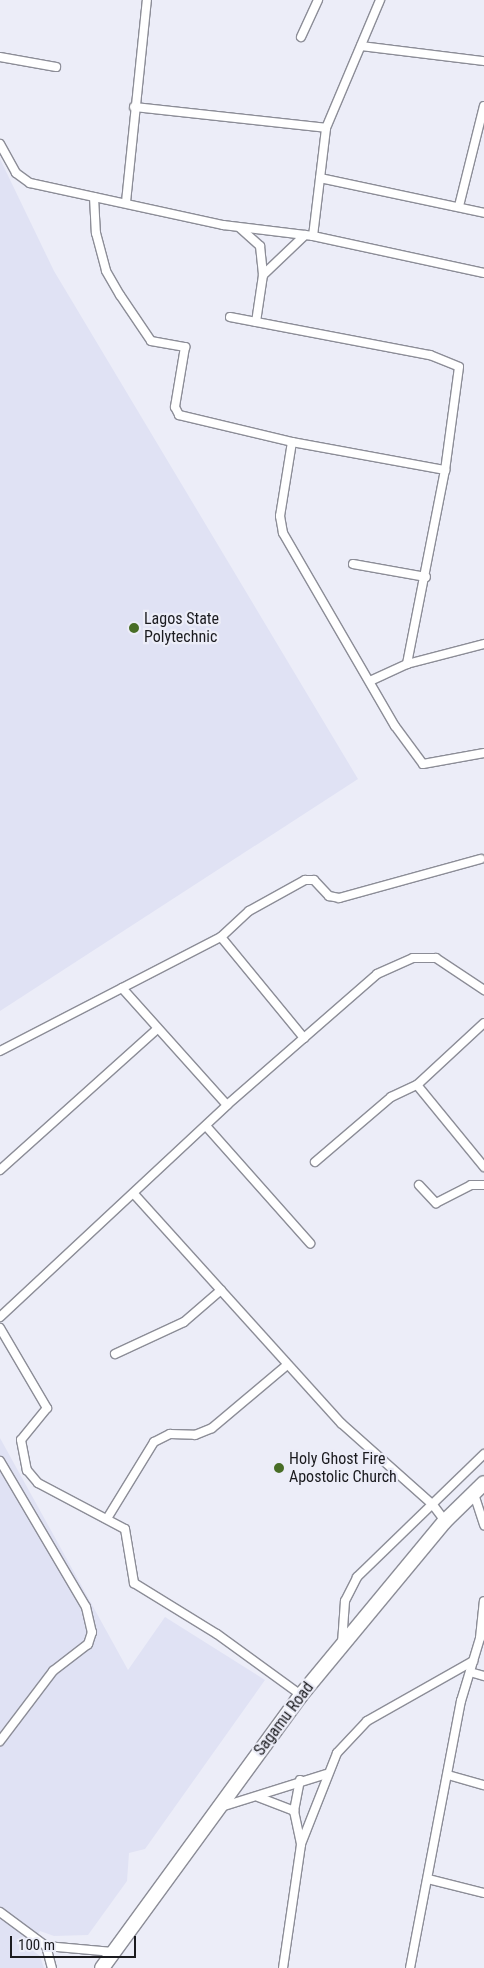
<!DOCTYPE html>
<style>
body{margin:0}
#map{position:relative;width:484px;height:1968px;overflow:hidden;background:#ecedf8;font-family:"Roboto Condensed",sans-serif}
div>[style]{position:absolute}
.built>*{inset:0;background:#e0e2f4}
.roads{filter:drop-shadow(1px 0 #8c8d97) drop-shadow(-1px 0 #8c8d97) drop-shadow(0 1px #8c8d97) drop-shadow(0 -1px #8c8d97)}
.minor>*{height:8px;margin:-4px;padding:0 4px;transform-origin:4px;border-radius:4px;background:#fff}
.trunk>*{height:14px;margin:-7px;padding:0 7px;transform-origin:7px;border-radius:7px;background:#fff}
.dots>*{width:14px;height:14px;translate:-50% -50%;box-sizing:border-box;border:2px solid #ecedf8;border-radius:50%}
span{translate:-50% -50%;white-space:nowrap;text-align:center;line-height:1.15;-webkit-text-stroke:4.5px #ecedf8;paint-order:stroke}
.poi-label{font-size:16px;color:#1b1b1f}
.left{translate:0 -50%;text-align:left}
.street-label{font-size:16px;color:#1b1b1f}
.scale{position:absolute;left:10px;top:1936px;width:126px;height:22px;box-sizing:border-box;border:2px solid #1b1b1f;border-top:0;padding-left:6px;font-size:15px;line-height:18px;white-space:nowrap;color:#1b1b1f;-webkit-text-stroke:4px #ecedf8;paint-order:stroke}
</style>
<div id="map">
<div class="built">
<div style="clip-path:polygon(0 159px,54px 271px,358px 779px,0 1011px)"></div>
<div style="clip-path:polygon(0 1438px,128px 1670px,165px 1617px,265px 1680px,145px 1849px,129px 1853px,127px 1881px,88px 1935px,54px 1936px,40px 1931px,29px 1948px,40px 1956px,44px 1968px,0 1968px)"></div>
</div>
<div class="roads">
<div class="minor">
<div style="left:301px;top:37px;width:41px;rotate:-65.3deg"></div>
<div style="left:361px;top:46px;width:124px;rotate:7deg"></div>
<div style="left:0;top:57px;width:57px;rotate:10.1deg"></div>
<div style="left:134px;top:107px;width:193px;rotate:6.2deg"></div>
<div style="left:0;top:144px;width:33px;rotate:61deg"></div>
<div style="left:16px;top:173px;width:17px;rotate:36deg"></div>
<div style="left:30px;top:183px;width:198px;rotate:12.3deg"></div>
<div style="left:223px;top:225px;width:91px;rotate:7deg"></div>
<div style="left:313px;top:236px;width:175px;rotate:12.2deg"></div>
<div style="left:320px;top:178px;width:168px;rotate:12deg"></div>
<div style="left:94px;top:197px;width:36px;rotate:87deg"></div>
<div style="left:96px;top:233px;width:39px;rotate:75deg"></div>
<div style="left:106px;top:271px;width:28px;rotate:60deg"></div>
<div style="left:120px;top:295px;width:55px;rotate:56deg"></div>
<div style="left:151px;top:341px;width:35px;rotate:10deg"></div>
<div style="left:185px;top:347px;width:61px;rotate:99.5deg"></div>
<div style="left:175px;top:407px;width:9px;rotate:63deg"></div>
<div style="left:179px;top:415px;width:116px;rotate:13.4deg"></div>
<div style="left:292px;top:442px;width:156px;rotate:10.4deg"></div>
<div style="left:126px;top:202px;width:203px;rotate:-84.1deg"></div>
<div style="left:459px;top:206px;width:103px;rotate:-76deg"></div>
<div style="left:240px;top:228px;width:27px;rotate:42deg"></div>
<div style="left:260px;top:246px;width:29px;rotate:84deg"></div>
<div style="left:313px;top:236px;width:109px;rotate:-83.1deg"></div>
<div style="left:326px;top:128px;width:139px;rotate:-67.1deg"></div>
<div style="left:230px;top:317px;width:204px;rotate:10.8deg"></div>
<div style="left:430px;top:355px;width:31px;rotate:22deg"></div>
<div style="left:459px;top:367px;width:104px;rotate:97.7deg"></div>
<div style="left:445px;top:470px;width:198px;rotate:101.1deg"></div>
<div style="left:256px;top:322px;width:48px;rotate:-81.5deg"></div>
<div style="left:263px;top:275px;width:58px;rotate:-43.6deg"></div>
<div style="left:292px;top:442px;width:75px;rotate:99.2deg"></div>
<div style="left:280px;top:516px;width:17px;rotate:80deg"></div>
<div style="left:283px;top:533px;width:223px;rotate:59.9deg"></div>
<div style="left:395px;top:726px;width:47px;rotate:53.6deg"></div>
<div style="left:423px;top:764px;width:62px;rotate:-10.2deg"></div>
<div style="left:353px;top:564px;width:74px;rotate:10.1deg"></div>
<div style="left:370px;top:681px;width:41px;rotate:-24.7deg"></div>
<div style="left:407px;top:664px;width:80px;rotate:-14.6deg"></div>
<div style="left:221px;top:937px;width:131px;rotate:50.6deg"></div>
<div style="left:122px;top:988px;width:157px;rotate:48.1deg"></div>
<div style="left:0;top:1051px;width:249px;rotate:-27.3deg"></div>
<div style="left:221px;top:937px;width:38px;rotate:-43deg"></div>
<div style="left:249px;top:911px;width:64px;rotate:-29deg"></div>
<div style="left:305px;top:880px;width:9px"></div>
<div style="left:314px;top:880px;width:22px;rotate:47deg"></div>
<div style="left:329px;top:896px;width:10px;rotate:11deg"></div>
<div style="left:339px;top:898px;width:147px;rotate:-15.4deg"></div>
<div style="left:417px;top:1085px;width:106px;rotate:50.7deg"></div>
<div style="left:206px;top:1126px;width:157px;rotate:48.4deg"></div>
<div style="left:315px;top:1162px;width:100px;rotate:-40.5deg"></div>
<div style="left:391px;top:1097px;width:29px;rotate:-25deg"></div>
<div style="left:417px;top:1085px;width:91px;rotate:-42.8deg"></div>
<div style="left:0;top:1170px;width:210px;rotate:-41.9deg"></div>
<div style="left:419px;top:1185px;width:25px;rotate:47deg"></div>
<div style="left:436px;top:1203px;width:39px;rotate:-27deg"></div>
<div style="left:471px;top:1185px;width:13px"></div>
<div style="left:134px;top:1194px;width:309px;rotate:47.9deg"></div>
<div style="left:341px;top:1423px;width:123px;rotate:41.7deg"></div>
<div style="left:433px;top:1505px;width:20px;rotate:53deg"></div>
<div style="left:0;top:1317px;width:311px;rotate:-43deg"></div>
<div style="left:227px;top:1105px;width:199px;rotate:-41.1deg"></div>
<div style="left:377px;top:974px;width:39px;rotate:-24deg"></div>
<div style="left:413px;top:958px;width:23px"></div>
<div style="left:436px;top:958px;width:58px;rotate:33.7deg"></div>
<div style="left:0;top:1328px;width:93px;rotate:59.6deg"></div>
<div style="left:47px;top:1408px;width:41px;rotate:129.1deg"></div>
<div style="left:21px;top:1440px;width:31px;rotate:79deg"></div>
<div style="left:27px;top:1470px;width:17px;rotate:50deg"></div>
<div style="left:38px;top:1483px;width:98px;rotate:27.9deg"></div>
<div style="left:125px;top:1529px;width:55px;rotate:80.5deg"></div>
<div style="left:134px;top:1583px;width:97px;rotate:31.6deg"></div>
<div style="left:217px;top:1634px;width:104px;rotate:36deg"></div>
<div style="left:115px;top:1354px;width:76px;rotate:-24.9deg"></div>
<div style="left:184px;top:1322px;width:49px;rotate:-40.9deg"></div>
<div style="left:0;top:1461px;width:169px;rotate:59.5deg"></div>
<div style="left:86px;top:1607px;width:26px;rotate:77deg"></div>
<div style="left:92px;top:1632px;width:13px;rotate:108deg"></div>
<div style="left:88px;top:1644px;width:44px;rotate:142.4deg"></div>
<div style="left:53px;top:1671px;width:88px;rotate:127.1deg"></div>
<div style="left:474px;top:1494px;width:33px;rotate:72deg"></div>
<div style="left:108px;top:1517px;width:88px;rotate:-58.5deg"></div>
<div style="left:154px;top:1442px;width:18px;rotate:-27deg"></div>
<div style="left:170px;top:1434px;width:25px;rotate:2deg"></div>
<div style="left:195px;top:1435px;width:18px;rotate:-22deg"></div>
<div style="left:212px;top:1428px;width:98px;rotate:-40deg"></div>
<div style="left:342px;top:1643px;width:42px;rotate:-85.9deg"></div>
<div style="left:345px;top:1601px;width:27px;rotate:-63deg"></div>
<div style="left:357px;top:1577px;width:177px;rotate:-44.1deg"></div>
<div style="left:470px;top:1672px;width:15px;rotate:16deg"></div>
<div style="left:448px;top:1775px;width:37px;rotate:16deg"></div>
<div style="left:300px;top:1780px;width:32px;rotate:101deg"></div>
<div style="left:294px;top:1811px;width:34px;rotate:78deg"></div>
<div style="left:258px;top:1797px;width:39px;rotate:21deg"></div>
<div style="left:221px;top:1807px;width:110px;rotate:-17.4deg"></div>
<div style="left:428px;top:1879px;width:58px;rotate:14deg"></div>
<div style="left:0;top:1912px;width:57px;rotate:36.5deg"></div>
<div style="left:46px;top:1946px;width:67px;rotate:5.1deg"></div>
<div style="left:46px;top:1946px;width:23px;rotate:75deg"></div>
<div style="left:283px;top:1968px;width:125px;rotate:-81.7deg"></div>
<div style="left:301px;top:1844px;width:98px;rotate:-68.4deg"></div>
<div style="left:337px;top:1753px;width:44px;rotate:-46.8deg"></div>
<div style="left:367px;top:1721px;width:122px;rotate:-29.5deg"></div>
<div style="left:410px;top:1968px;width:272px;rotate:-79.2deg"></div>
<div style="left:461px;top:1701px;width:66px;rotate:-73.2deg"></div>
<div style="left:480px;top:1638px;width:37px;rotate:-84deg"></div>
</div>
<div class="trunk">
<div style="left:102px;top:1968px;width:338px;rotate:-53.9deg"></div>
<div style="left:301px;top:1695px;width:226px;rotate:-50.4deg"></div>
<div style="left:445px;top:1521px;width:54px;rotate:-44.3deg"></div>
</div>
</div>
<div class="dots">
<div style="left:134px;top:628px;background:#486d26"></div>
<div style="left:279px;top:1468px;background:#486d26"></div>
</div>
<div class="poi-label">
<span class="left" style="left:144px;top:628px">Lagos State<br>Polytechnic</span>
<span class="left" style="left:289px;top:1468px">Holy Ghost Fire<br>Apostolic Church</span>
</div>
<div class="street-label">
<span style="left:284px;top:1719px;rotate:-53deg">Sagamu Road</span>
</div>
<div class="scale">100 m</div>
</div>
